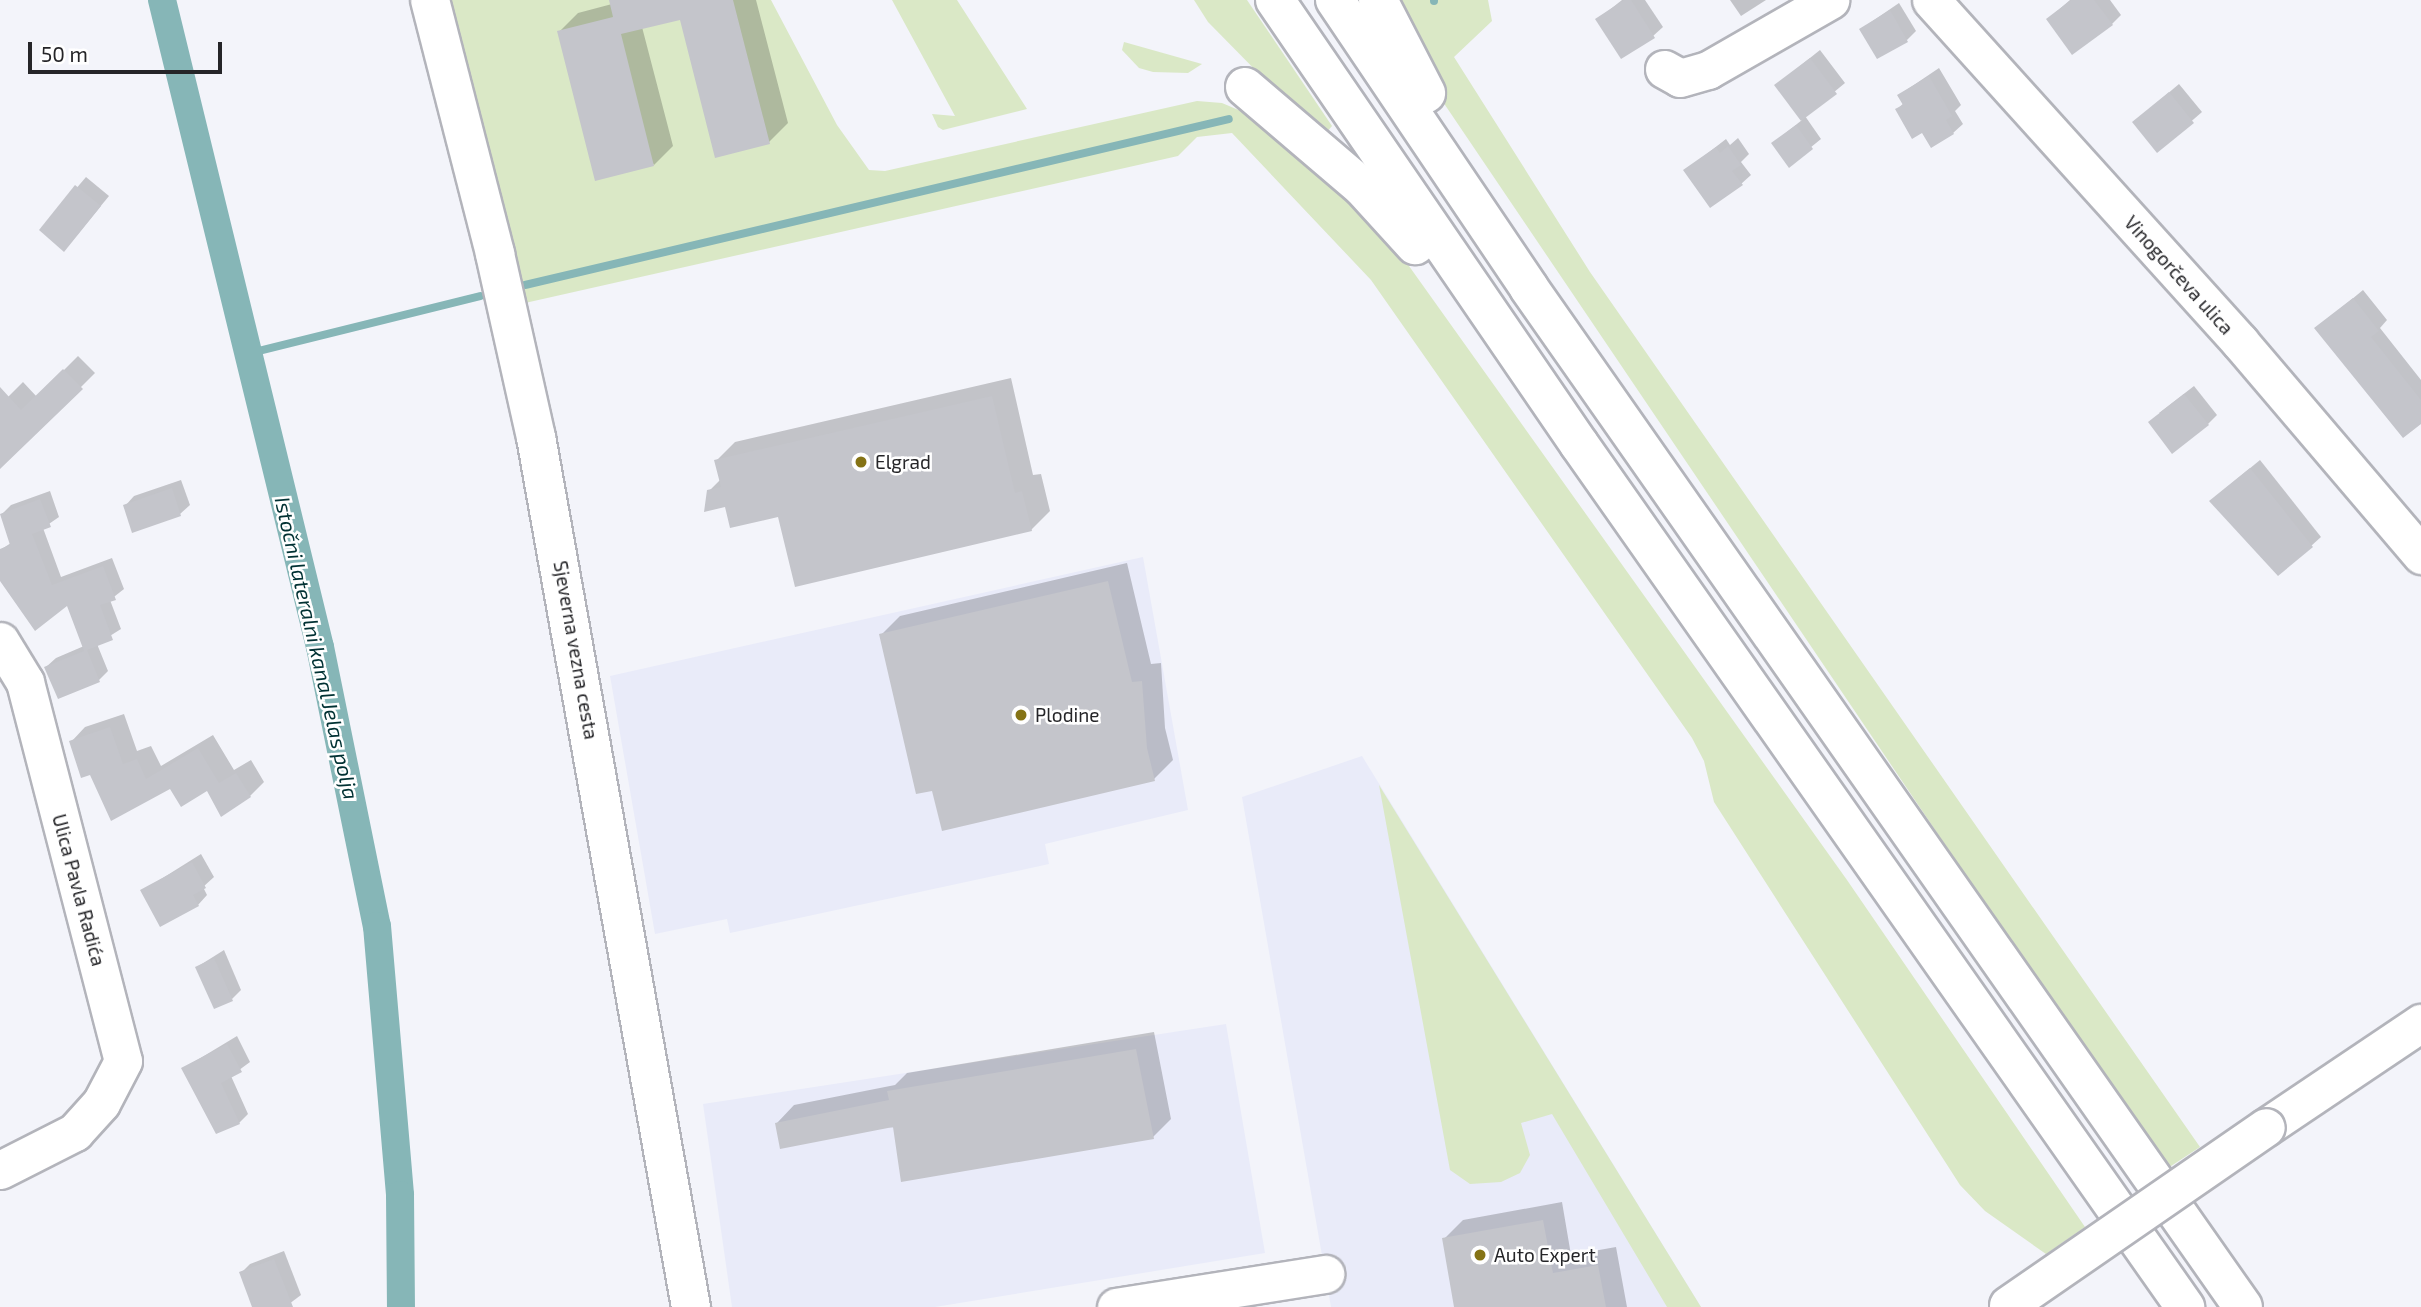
<!DOCTYPE html>
<meta charset="utf-8">
<style>
body{margin:0}
#map{position:relative;width:2421px;height:1307px;overflow:hidden;background:#f3f4fa;font-family:"Exo 2",sans-serif}
div>[style]{position:absolute}
.built>*{inset:0;background:#e9ebf9}
.green>*{inset:0;background:#dae8c6}
.shadow>*{inset:0;background:#0003}
.stream>*{height:8px;margin:-4px;padding:0 4px;transform-origin:4px;border-radius:4px;background:#86b6b7}
.canal>*{height:28px;margin:-14px;padding:0 14px;transform-origin:14px;border-radius:14px;background:#86b6b7}
.building>*{inset:0;background:#c4c5cb}
.roads{filter:drop-shadow(2px 0 #b3b4bb) drop-shadow(-2px 0 #b3b4bb) drop-shadow(0 2px #b3b4bb) drop-shadow(0 -2px #b3b4bb)}
.minor>*{height:37px;margin:-18.5px;padding:0 18.5px;transform-origin:18.5px;border-radius:18.5px;background:#fff}
.major>*{height:38px;margin:-19px;padding:0 19px;transform-origin:19px;border-radius:19px;background:#fff}
.highway>*{height:38px;margin:-19px;padding:0 19px;transform-origin:19px;border-radius:19px;background:#fff}
.bridges{filter:drop-shadow(2px 0 #b3b4bb) drop-shadow(-2px 0 #b3b4bb) drop-shadow(0 2px #b3b4bb) drop-shadow(0 -2px #b3b4bb)}
.minor-bridge>*{height:37px;margin:-18.5px;padding:0 18.5px;transform-origin:18.5px;border-radius:18.5px;background:#fff}
.dots>*{width:19px;height:19px;translate:-50% -50%;box-sizing:border-box;border:4px solid #fff;border-radius:50%}
span{translate:-50% -50%;white-space:nowrap;text-align:center;line-height:1.15;-webkit-text-stroke:5px #fff;paint-order:stroke}
.street-label{font-size:19px;color:#252528}
.poi-label{font-size:19px;color:#252528}
.left{translate:0 -50%;text-align:left}
.water-label{font-size:21px;color:#013133;font-style:italic}
.scale{position:absolute;left:28px;top:42px;width:194px;height:32px;box-sizing:border-box;border:4px solid #252528;border-top:0;padding-left:9px;font-size:21px;line-height:24px;white-space:nowrap;color:#252528;-webkit-text-stroke:5px #fff;paint-order:stroke}
</style>
<div id="map">
<div class="built">
<div style="clip-path:polygon(1143px 557px,1188px 810px,1045px 844px,1049px 864px,730px 933px,727px 919px,655px 934px,610px 676px)"></div>
<div style="clip-path:polygon(1362px 756px,1701px 1307px,1331px 1307px,1242px 797px)"></div>
<div style="clip-path:polygon(1226px 1024px,1265px 1253px,935px 1307px,732px 1307px,703px 1104px)"></div>
</div>
<div class="green">
<div style="clip-path:polygon(449px 0,771px 0,837px 125px,869px 170px,885px 171px,1197px 101px,1222px 103px,1255px 117px,1348px 195px,1394px 245px,1847px 880px,2085px 1227px,2046px 1254px,1985px 1211px,1960px 1185px,1714px 802px,1704px 761px,1692px 738px,1371px 280px,1232px 133px,1197px 137px,1178px 156px,525px 303px)"></div>
<div style="clip-path:polygon(892px 0,957px 0,1027px 109px,943px 130px,938px 127px,932px 114px,955px 116px)"></div>
<div style="clip-path:polygon(1194px 0,1247px 0,1332px 126px,1322px 138px,1208px 22px)"></div>
<div style="clip-path:polygon(1393px 0,1488px 0,1492px 21px,1454px 57px,1590px 272px,2200px 1147px,2165px 1170px,1418px 65px)"></div>
<div style="clip-path:polygon(1124px 42px,1202px 64px,1188px 73px,1153px 72px,1139px 68px,1122px 50px)"></div>
<div style="clip-path:polygon(1379px 785px,1701px 1307px,1667px 1307px,1552px 1114px,1521px 1123px,1530px 1155px,1520px 1173px,1501px 1182px,1470px 1184px,1450px 1170px)"></div>
</div>
<div class="shadow">
<div style="clip-path:polygon(611px 0,756px 0,788px 123px,769px 142px,681px 17px,642px 27px,673px 146px,654px 165px,559px 32px,578px 13px,612px 4px)"></div>
<div style="clip-path:polygon(1622px 0,1645px 0,1663px 27px,1653px 36px,1598px 19px)"></div>
<div style="clip-path:polygon(1730px 0,1766px 0,1741px 16px)"></div>
<div style="clip-path:polygon(2070px 0,2110px 0,2121px 15px,2112px 24px,2048px 19px)"></div>
<div style="clip-path:polygon(1899px 3px,1916px 31px,1907px 40px,1861px 29px)"></div>
<div style="clip-path:polygon(1820px 50px,1845px 83px,1805px 116px,1821px 139px,1789px 165px,1773px 143px,1802px 120px,1776px 85px)"></div>
<div style="clip-path:polygon(1939px 68px,1961px 105px,1955px 111px,1963px 124px,1953px 133px,1923px 131px,1897px 109px,1904px 103px,1899px 95px)"></div>
<div style="clip-path:polygon(2179px 84px,2202px 112px,2157px 151px,2134px 122px)"></div>
<div style="clip-path:polygon(1738px 138px,1749px 154px,1741px 162px,1751px 175px,1741px 184px,1686px 170px,1726px 139px,1730px 145px)"></div>
<div style="clip-path:polygon(86px 177px,109px 196px,73px 240px,41px 230px)"></div>
<div style="clip-path:polygon(2363px 290px,2387px 320px,2380px 328px,2421px 380px,2421px 421px,2317px 328px)"></div>
<div style="clip-path:polygon(78px 356px,95px 373px,2px 466px,0 405px,23px 382px,37px 397px)"></div>
<div style="clip-path:polygon(1011px 378px,1033px 475px,1041px 474px,1050px 511px,1031px 530px,780px 515px,727px 505px,709px 491px,721px 479px,716px 461px,735px 442px)"></div>
<div style="clip-path:polygon(2194px 386px,2217px 415px,2208px 424px,2159px 413px)"></div>
<div style="clip-path:polygon(2260px 460px,2321px 537px,2311px 546px,2221px 492px)"></div>
<div style="clip-path:polygon(181px 480px,190px 505px,180px 514px,125px 506px,134px 496px)"></div>
<div style="clip-path:polygon(50px 491px,59px 517px,43px 528px,61px 577px,112px 558px,124px 589px,110px 600px,121px 629px,97px 644px,108px 671px,99px 680px,46px 667px,56px 658px,84px 646px,68px 604px,0 577px,0 550px,11px 543px,1px 515px,11px 505px)"></div>
<div style="clip-path:polygon(1127px 563px,1151px 664px,1161px 663px,1165px 728px,1173px 760px,1154px 779px,934px 789px,881px 635px,900px 616px)"></div>
<div style="clip-path:polygon(124px 714px,137px 751px,151px 746px,161px 766px,213px 735px,234px 770px,251px 760px,264px 782px,250px 796px,91px 773px,71px 742px,85px 727px)"></div>
<div style="clip-path:polygon(201px 854px,214px 877px,203px 887px,207px 895px,198px 905px,142px 891px)"></div>
<div style="clip-path:polygon(224px 950px,241px 990px,232px 999px,197px 967px)"></div>
<div style="clip-path:polygon(1154px 1032px,1171px 1119px,1153px 1137px,777px 1123px,794px 1105px,895px 1085px,907px 1073px)"></div>
<div style="clip-path:polygon(237px 1036px,250px 1062px,231px 1076px,248px 1114px,239px 1123px,184px 1068px)"></div>
<div style="clip-path:polygon(1562px 1202px,1571px 1255px,1616px 1247px,1627px 1307px,1456px 1307px,1444px 1239px,1463px 1220px)"></div>
<div style="clip-path:polygon(284px 1251px,301px 1295px,285px 1307px,254px 1307px,241px 1273px,250px 1264px)"></div>
</div>
<div class="stream">
<div style="left:1434px;top:1px;width:1px;rotate:-90deg"></div>
<div style="left:525px;top:285px;width:723px;rotate:-13.27deg"></div>
<div style="left:250px;top:353px;width:237px;rotate:-13.9deg"></div>
</div>
<div class="canal">
<div style="left:162px;top:0;width:666px;rotate:76.28deg"></div>
<div style="left:320px;top:647px;width:285px;rotate:78.5deg"></div>
<div style="left:377px;top:926px;width:270px;rotate:85.1deg"></div>
<div style="left:400px;top:1195px;width:112px;rotate:89.5deg"></div>
</div>
<div class="building">
<div style="clip-path:polygon(609px 0,733px 0,770px 144px,715px 158px,680px 20px,621px 34px,654px 166px,595px 181px,557px 31px,613px 17px)"></div>
<div style="clip-path:polygon(1624px 0,1631px 0,1655px 38px,1621px 59px,1595px 19px)"></div>
<div style="clip-path:polygon(2071px 0,2094px 0,2113px 25px,2072px 55px,2046px 19px)"></div>
<div style="clip-path:polygon(1890px 10px,1908px 42px,1877px 59px,1859px 29px)"></div>
<div style="clip-path:polygon(1810px 58px,1837px 94px,1801px 121px,1774px 85px)"></div>
<div style="clip-path:polygon(1929px 76px,1952px 116px,1946px 120px,1954px 134px,1931px 148px,1922px 133px,1912px 139px,1895px 109px,1903px 105px,1897px 95px)"></div>
<div style="clip-path:polygon(2169px 92px,2194px 123px,2157px 153px,2132px 122px)"></div>
<div style="clip-path:polygon(1796px 125px,1813px 149px,1789px 168px,1771px 143px)"></div>
<div style="clip-path:polygon(1728px 146px,1741px 165px,1732px 171px,1743px 185px,1710px 208px,1683px 170px,1716px 147px,1720px 153px)"></div>
<div style="clip-path:polygon(75px 185px,101px 206px,64px 252px,39px 230px)"></div>
<div style="clip-path:polygon(2353px 298px,2379px 331px,2371px 337px,2421px 400px,2421px 424px,2403px 438px,2314px 328px)"></div>
<div style="clip-path:polygon(63px 369px,83px 389px,0 469px,0 387px,21px 410px)"></div>
<div style="clip-path:polygon(2184px 394px,2209px 425px,2172px 454px,2148px 422px)"></div>
<div style="clip-path:polygon(992px 396px,1015px 493px,1022px 491px,1032px 531px,795px 587px,778px 517px,730px 528px,725px 507px,704px 512px,707px 490px,721px 487px,714px 460px)"></div>
<div style="clip-path:polygon(2250px 468px,2313px 547px,2278px 576px,2209px 501px)"></div>
<div style="clip-path:polygon(172px 488px,181px 516px,132px 533px,123px 505px)"></div>
<div style="clip-path:polygon(40px 499px,51px 527px,32px 534px,52px 585px,103px 566px,116px 600px,100px 605px,113px 640px,87px 650px,100px 682px,58px 699px,44px 667px,84px 651px,67px 606px,35px 631px,0 581px,0 549px,10px 545px,0 514px)"></div>
<div style="clip-path:polygon(1108px 581px,1132px 682px,1142px 681px,1147px 748px,1155px 781px,942px 831px,932px 791px,916px 794px,879px 634px)"></div>
<div style="clip-path:polygon(110px 727px,123px 764px,137px 759px,146px 779px,198px 748px,219px 783px,236px 773px,251px 797px,221px 817px,207px 791px,181px 807px,170px 789px,111px 821px,90px 775px,81px 778px,69px 741px)"></div>
<div style="clip-path:polygon(192px 862px,206px 888px,193px 895px,199px 906px,160px 927px,140px 890px)"></div>
<div style="clip-path:polygon(214px 958px,233px 1001px,214px 1009px,195px 967px)"></div>
<div style="clip-path:polygon(227px 1044px,242px 1072px,221px 1083px,240px 1124px,216px 1134px,181px 1068px)"></div>
<div style="clip-path:polygon(1136px 1049px,1154px 1139px,901px 1182px,893px 1127px,780px 1149px,775px 1123px,889px 1100px,887px 1091px)"></div>
<div style="clip-path:polygon(1543px 1220px,1553px 1273px,1598px 1265px,1606px 1307px,1454px 1307px,1442px 1238px)"></div>
<div style="clip-path:polygon(274px 1259px,293px 1307px,252px 1307px,239px 1272px)"></div>
</div>
<div class="roads">
<div class="minor">
<div style="left:1931px;top:0;width:461px;rotate:47.9deg"></div>
<div style="left:2240px;top:342px;width:280px;rotate:49.6deg"></div>
<div style="left:1664px;top:69px;width:18px;rotate:29deg"></div>
<div style="left:1680px;top:78px;width:29px;rotate:-16deg"></div>
<div style="left:1708px;top:70px;width:141px;rotate:-29.8deg"></div>
<div style="left:0;top:641px;width:48px;rotate:58.6deg"></div>
<div style="left:25px;top:682px;width:391px;rotate:75.5deg"></div>
<div style="left:123px;top:1061px;width:47px;rotate:117.6deg"></div>
<div style="left:101px;top:1103px;width:39px;rotate:132deg"></div>
<div style="left:75px;top:1132px;width:84px;rotate:153.1deg"></div>
<div style="left:2266px;top:1127px;width:187px;rotate:-33.9deg"></div>
<div style="left:1116px;top:1307px;width:212px;rotate:-9deg"></div>
</div>
<div class="major">
<div style="left:430px;top:0;width:262px;rotate:75.6deg"></div>
<div style="left:495px;top:254px;width:188px;rotate:77.4deg"></div>
<div style="left:536px;top:437px;width:884px;rotate:79.9deg"></div>
</div>
<div class="highway">
<div style="left:1275px;top:0;width:538px;rotate:55.6deg"></div>
<div style="left:1579px;top:444px;width:1055px;rotate:54.92deg"></div>
<div style="left:1335px;top:0;width:347px;rotate:56deg"></div>
<div style="left:1529px;top:288px;width:1244px;rotate:54.98deg"></div>
<div style="left:1378px;top:0;width:105px;rotate:62.7deg"></div>
<div style="left:1245px;top:87px;width:154px;rotate:40.5deg"></div>
<div style="left:1362px;top:187px;width:79px;rotate:47.6deg"></div>
</div>
</div>
<div class="bridges">
<div class="minor-bridge">
<div style="left:2008px;top:1305px;width:313px;rotate:-34.6deg"></div>
</div>
</div>
<div class="dots">
<div style="left:861px;top:462px;background:#857315"></div>
<div style="left:1021px;top:715px;background:#857315"></div>
<div style="left:1480px;top:1255px;background:#857315"></div>
</div>
<div class="street-label">
<span style="left:2179px;top:275px;rotate:48deg">Vinogorčeva ulica</span>
<span style="left:576px;top:650px;rotate:80deg">Sjeverna vezna cesta</span>
<span style="left:79px;top:890px;rotate:75deg">Ulica Pavla Radića</span>
</div>
<div class="poi-label">
<span class="left" style="left:875px;top:462px">Elgrad</span>
<span class="left" style="left:1035px;top:715px">Plodine</span>
<span class="left" style="left:1494px;top:1255px">Auto Expert</span>
</div>
<div class="water-label">
<span style="left:317px;top:648px;rotate:77deg">Istočni lateralni kanal Jelas polja</span>
</div>
<div class="scale">50 m</div>
</div>
